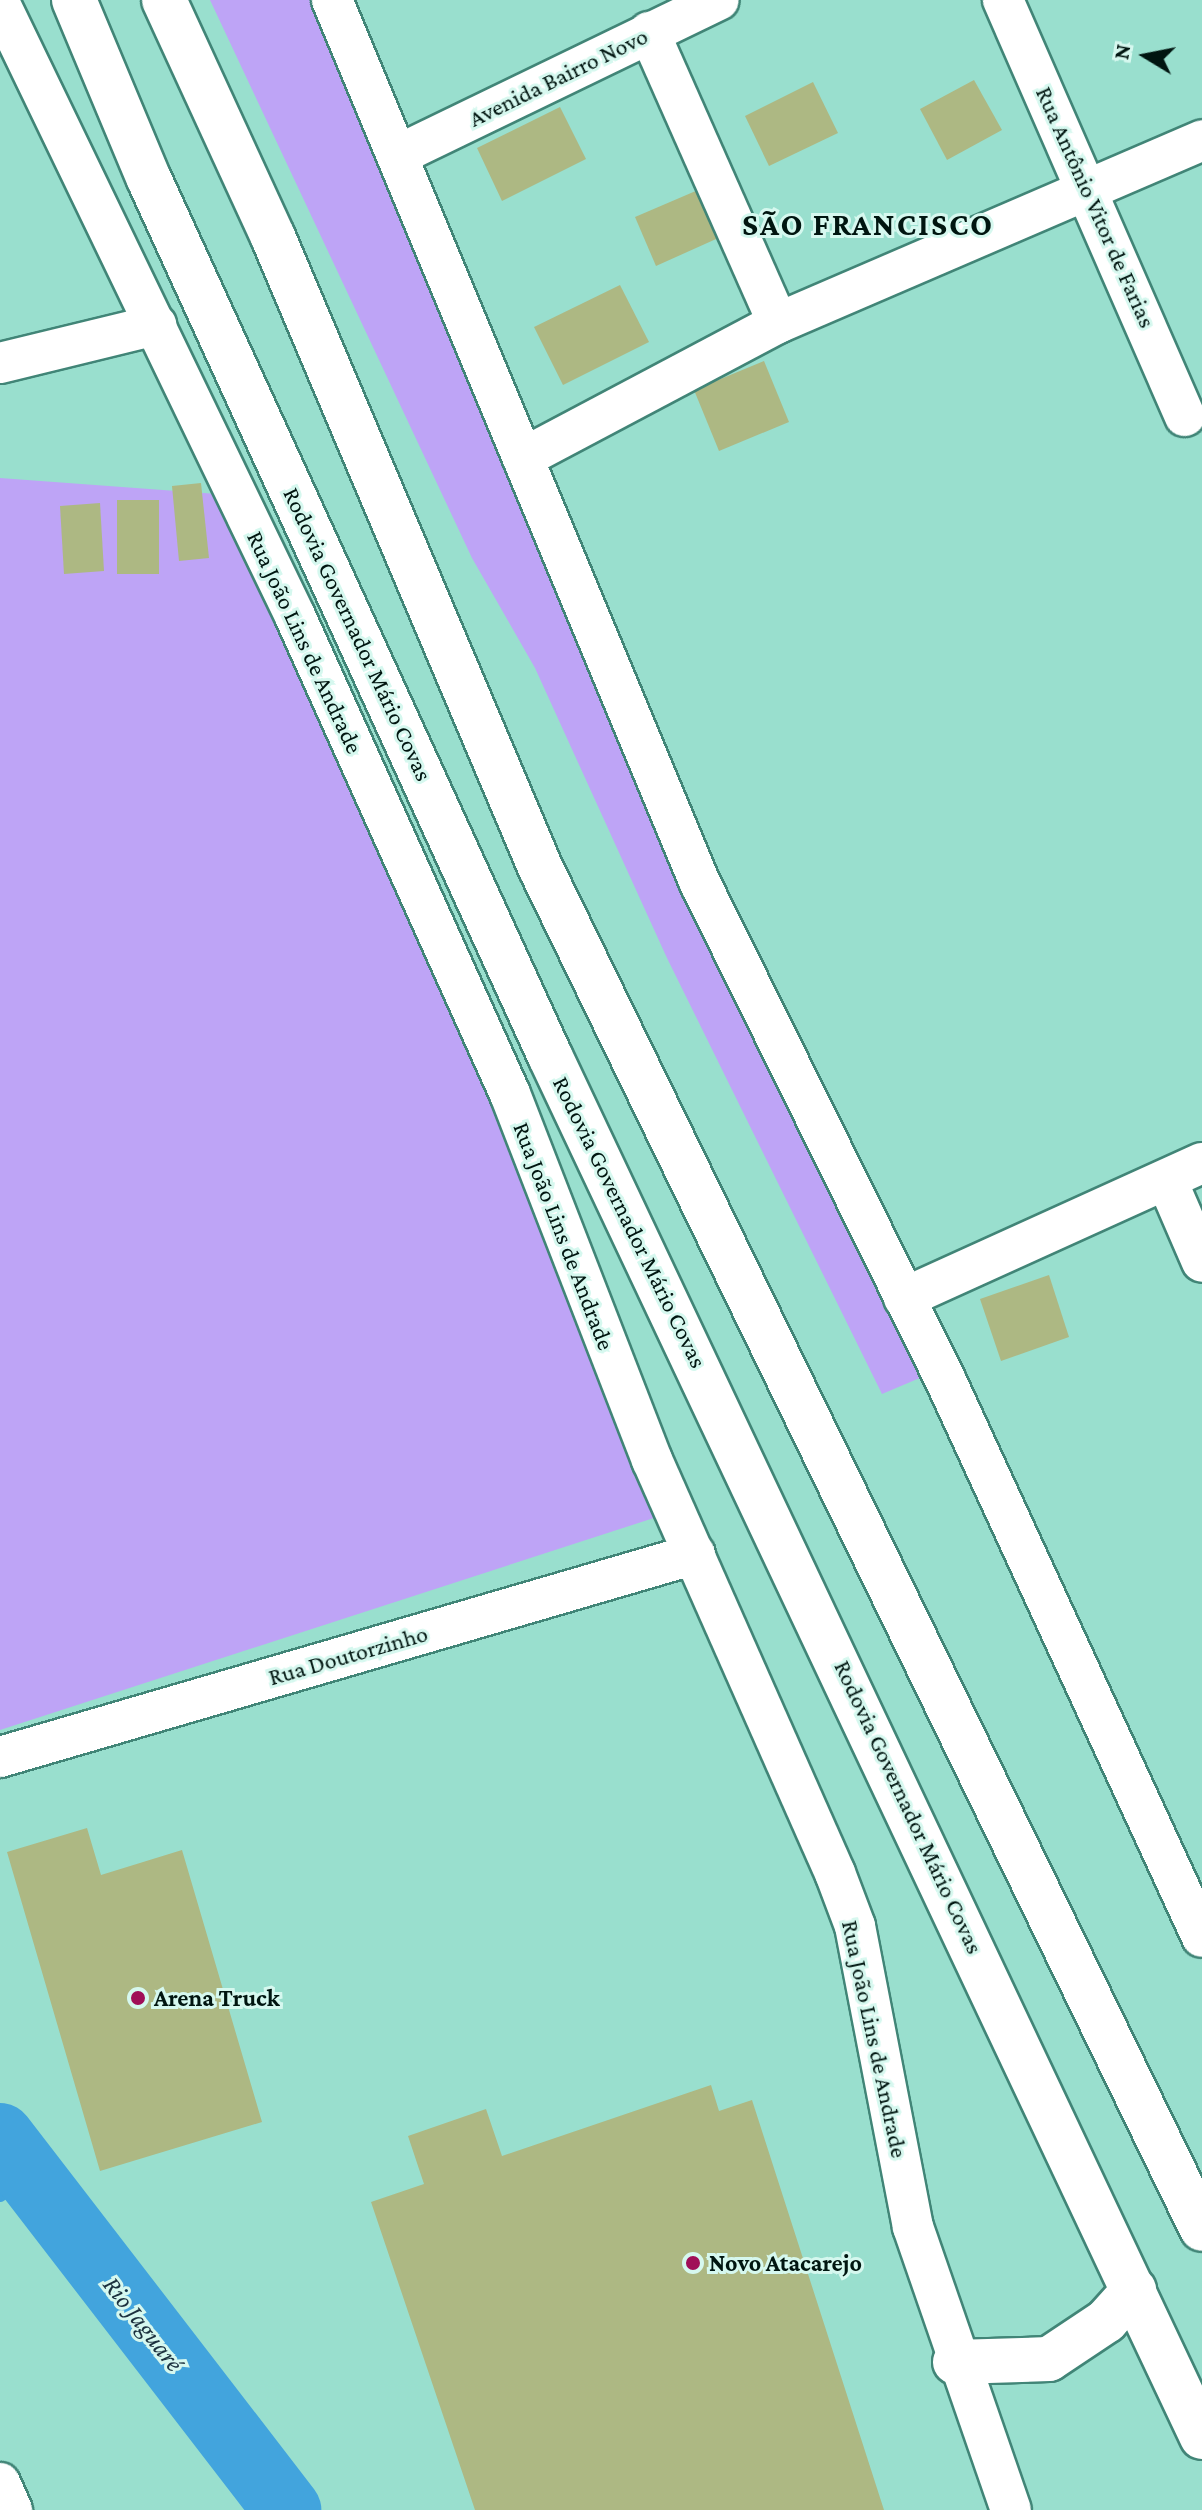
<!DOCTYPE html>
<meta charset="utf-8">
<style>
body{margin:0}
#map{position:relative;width:1202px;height:2510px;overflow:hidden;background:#99dfce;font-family:"Crimson Pro",serif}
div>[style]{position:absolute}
.green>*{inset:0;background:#bea4f6}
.stream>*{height:11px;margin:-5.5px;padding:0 5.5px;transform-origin:5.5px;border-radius:5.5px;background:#42a4dd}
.river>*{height:68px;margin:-34px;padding:0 34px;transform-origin:34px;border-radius:34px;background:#42a4dd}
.building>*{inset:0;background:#adb883}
.roads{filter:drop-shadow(2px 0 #418577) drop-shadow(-2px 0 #418577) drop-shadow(0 2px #418577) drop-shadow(0 -2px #418577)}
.minor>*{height:40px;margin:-20px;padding:0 20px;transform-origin:20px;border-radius:20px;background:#fff}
.highway>*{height:44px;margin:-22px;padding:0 22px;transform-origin:22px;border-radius:22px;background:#fff}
.dots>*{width:22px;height:22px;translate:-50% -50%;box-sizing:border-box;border:4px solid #d6f8ef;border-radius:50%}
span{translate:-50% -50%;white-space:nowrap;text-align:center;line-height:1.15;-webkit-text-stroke:6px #d6f8ef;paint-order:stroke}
.street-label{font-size:24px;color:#001510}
.poi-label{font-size:24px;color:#001510;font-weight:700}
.left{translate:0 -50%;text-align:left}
.water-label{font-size:26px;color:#1b303e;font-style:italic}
.district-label{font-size:32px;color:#001510;font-weight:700;letter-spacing:2px}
.north{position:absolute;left:1106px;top:16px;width:80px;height:80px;-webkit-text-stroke:6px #d6f8ef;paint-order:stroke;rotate:280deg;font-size:22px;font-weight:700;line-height:32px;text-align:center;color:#001510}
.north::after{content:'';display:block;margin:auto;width:28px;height:36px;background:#001510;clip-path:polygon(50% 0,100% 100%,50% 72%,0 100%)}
</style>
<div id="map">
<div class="green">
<div style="clip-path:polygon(210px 0,311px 0,381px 138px,934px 1372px,882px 1394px,667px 958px,535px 668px,472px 558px)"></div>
<div style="clip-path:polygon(0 478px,217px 494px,534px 1164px,660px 1516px,0 1730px)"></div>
</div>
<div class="stream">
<div style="left:0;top:2196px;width:32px;rotate:-35deg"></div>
</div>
<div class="river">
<div style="left:0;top:2137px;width:471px;rotate:52.4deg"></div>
</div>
<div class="building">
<div style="clip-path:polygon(974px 80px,1002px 130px,947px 160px,920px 109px)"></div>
<div style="clip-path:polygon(813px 82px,838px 133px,769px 166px,745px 116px)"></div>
<div style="clip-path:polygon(560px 107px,586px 159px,502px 201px,477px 148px)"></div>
<div style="clip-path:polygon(705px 187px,725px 235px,656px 266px,635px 217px)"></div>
<div style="clip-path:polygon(620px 285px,649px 342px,563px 385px,534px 327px)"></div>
<div style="clip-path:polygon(764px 361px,789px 422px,719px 451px,694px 390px)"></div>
<div style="clip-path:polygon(201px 483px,209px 558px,179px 561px,172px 486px)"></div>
<div style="clip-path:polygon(117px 500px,159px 500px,159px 574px,117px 574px)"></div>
<div style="clip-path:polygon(100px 503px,104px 571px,64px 574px,60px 506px)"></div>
<div style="clip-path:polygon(1049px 1275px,1069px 1337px,1001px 1361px,980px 1299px)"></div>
<div style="clip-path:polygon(87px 1828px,101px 1875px,182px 1850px,262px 2122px,100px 2171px,7px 1852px)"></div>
<div style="clip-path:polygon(711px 2085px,719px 2111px,752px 2100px,884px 2510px,475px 2510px,371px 2202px,424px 2184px,408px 2136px,486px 2109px,502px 2156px)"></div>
</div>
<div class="roads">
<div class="minor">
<div style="left:332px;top:0;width:957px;rotate:67.38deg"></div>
<div style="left:700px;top:883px;width:553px;rotate:63.71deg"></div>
<div style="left:945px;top:1379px;width:614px;rotate:65.27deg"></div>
<div style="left:1003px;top:0;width:454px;rotate:66.4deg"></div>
<div style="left:0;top:4px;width:679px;rotate:64.26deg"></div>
<div style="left:295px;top:616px;width:524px;rotate:65.78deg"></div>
<div style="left:510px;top:1094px;width:393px;rotate:68.8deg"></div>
<div style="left:652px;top:1460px;width:452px;rotate:66.1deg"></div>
<div style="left:835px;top:1873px;width:57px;rotate:69.3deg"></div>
<div style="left:855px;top:1926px;width:307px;rotate:79.1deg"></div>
<div style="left:913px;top:2227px;width:299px;rotate:70.9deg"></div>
<div style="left:649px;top:32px;width:318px;rotate:66.1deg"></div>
<div style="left:398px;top:155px;width:356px;rotate:-25.8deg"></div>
<div style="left:0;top:363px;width:161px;rotate:-13.7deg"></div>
<div style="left:523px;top:458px;width:289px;rotate:-27.9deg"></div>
<div style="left:778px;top:323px;width:462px;rotate:-23.3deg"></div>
<div style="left:1167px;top:1181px;width:88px;rotate:66.6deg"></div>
<div style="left:904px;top:1298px;width:327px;rotate:-24.4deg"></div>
<div style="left:0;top:1757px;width:724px;rotate:-16.28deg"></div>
<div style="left:0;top:2483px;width:30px;rotate:66deg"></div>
</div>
<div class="highway">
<div style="left:74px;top:0;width:194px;rotate:67.3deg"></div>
<div style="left:149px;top:179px;width:964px;rotate:65.43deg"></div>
<div style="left:550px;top:1056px;width:1527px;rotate:64.73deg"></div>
<div style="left:164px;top:0;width:261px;rotate:65.3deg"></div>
<div style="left:273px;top:237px;width:684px;rotate:67.03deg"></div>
<div style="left:540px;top:867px;width:1514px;rotate:64.08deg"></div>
<div style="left:955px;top:2362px;width:94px;rotate:-1.8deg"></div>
<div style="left:1049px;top:2359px;width:69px;rotate:-33.7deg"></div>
<div style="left:1106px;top:2321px;width:42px;rotate:-47.9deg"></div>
</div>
</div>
<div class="dots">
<div style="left:138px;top:1998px;background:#a00f58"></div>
<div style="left:693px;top:2263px;background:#a00f58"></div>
</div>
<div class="street-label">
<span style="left:558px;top:77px;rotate:-26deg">Avenida Bairro Novo</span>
<span style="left:1096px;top:207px;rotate:66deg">Rua Antônio Vitor de Farias</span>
<span style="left:358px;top:634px;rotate:65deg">Rodovia Governador Mário Covas</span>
<span style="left:305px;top:642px;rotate:65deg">Rua João Lins de Andrade</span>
<span style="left:630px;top:1222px;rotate:64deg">Rodovia Governador Mário Covas</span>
<span style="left:564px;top:1236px;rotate:69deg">Rua João Lins de Andrade</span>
<span style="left:348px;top:1655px;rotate:-16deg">Rua Doutorzinho</span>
<span style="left:909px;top:1807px;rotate:65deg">Rodovia Governador Mário Covas</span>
<span style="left:875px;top:2039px;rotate:78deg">Rua João Lins de Andrade</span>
</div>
<div class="poi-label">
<span class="left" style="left:154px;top:1998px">Arena Truck</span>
<span class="left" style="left:709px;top:2263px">Novo Atacarejo</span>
</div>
<div class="water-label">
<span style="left:143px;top:2324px;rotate:52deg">Rio Jaguaré</span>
</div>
<div class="district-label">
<span style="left:868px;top:224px">SÃO FRANCISCO</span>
</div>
<div class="north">N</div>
</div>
